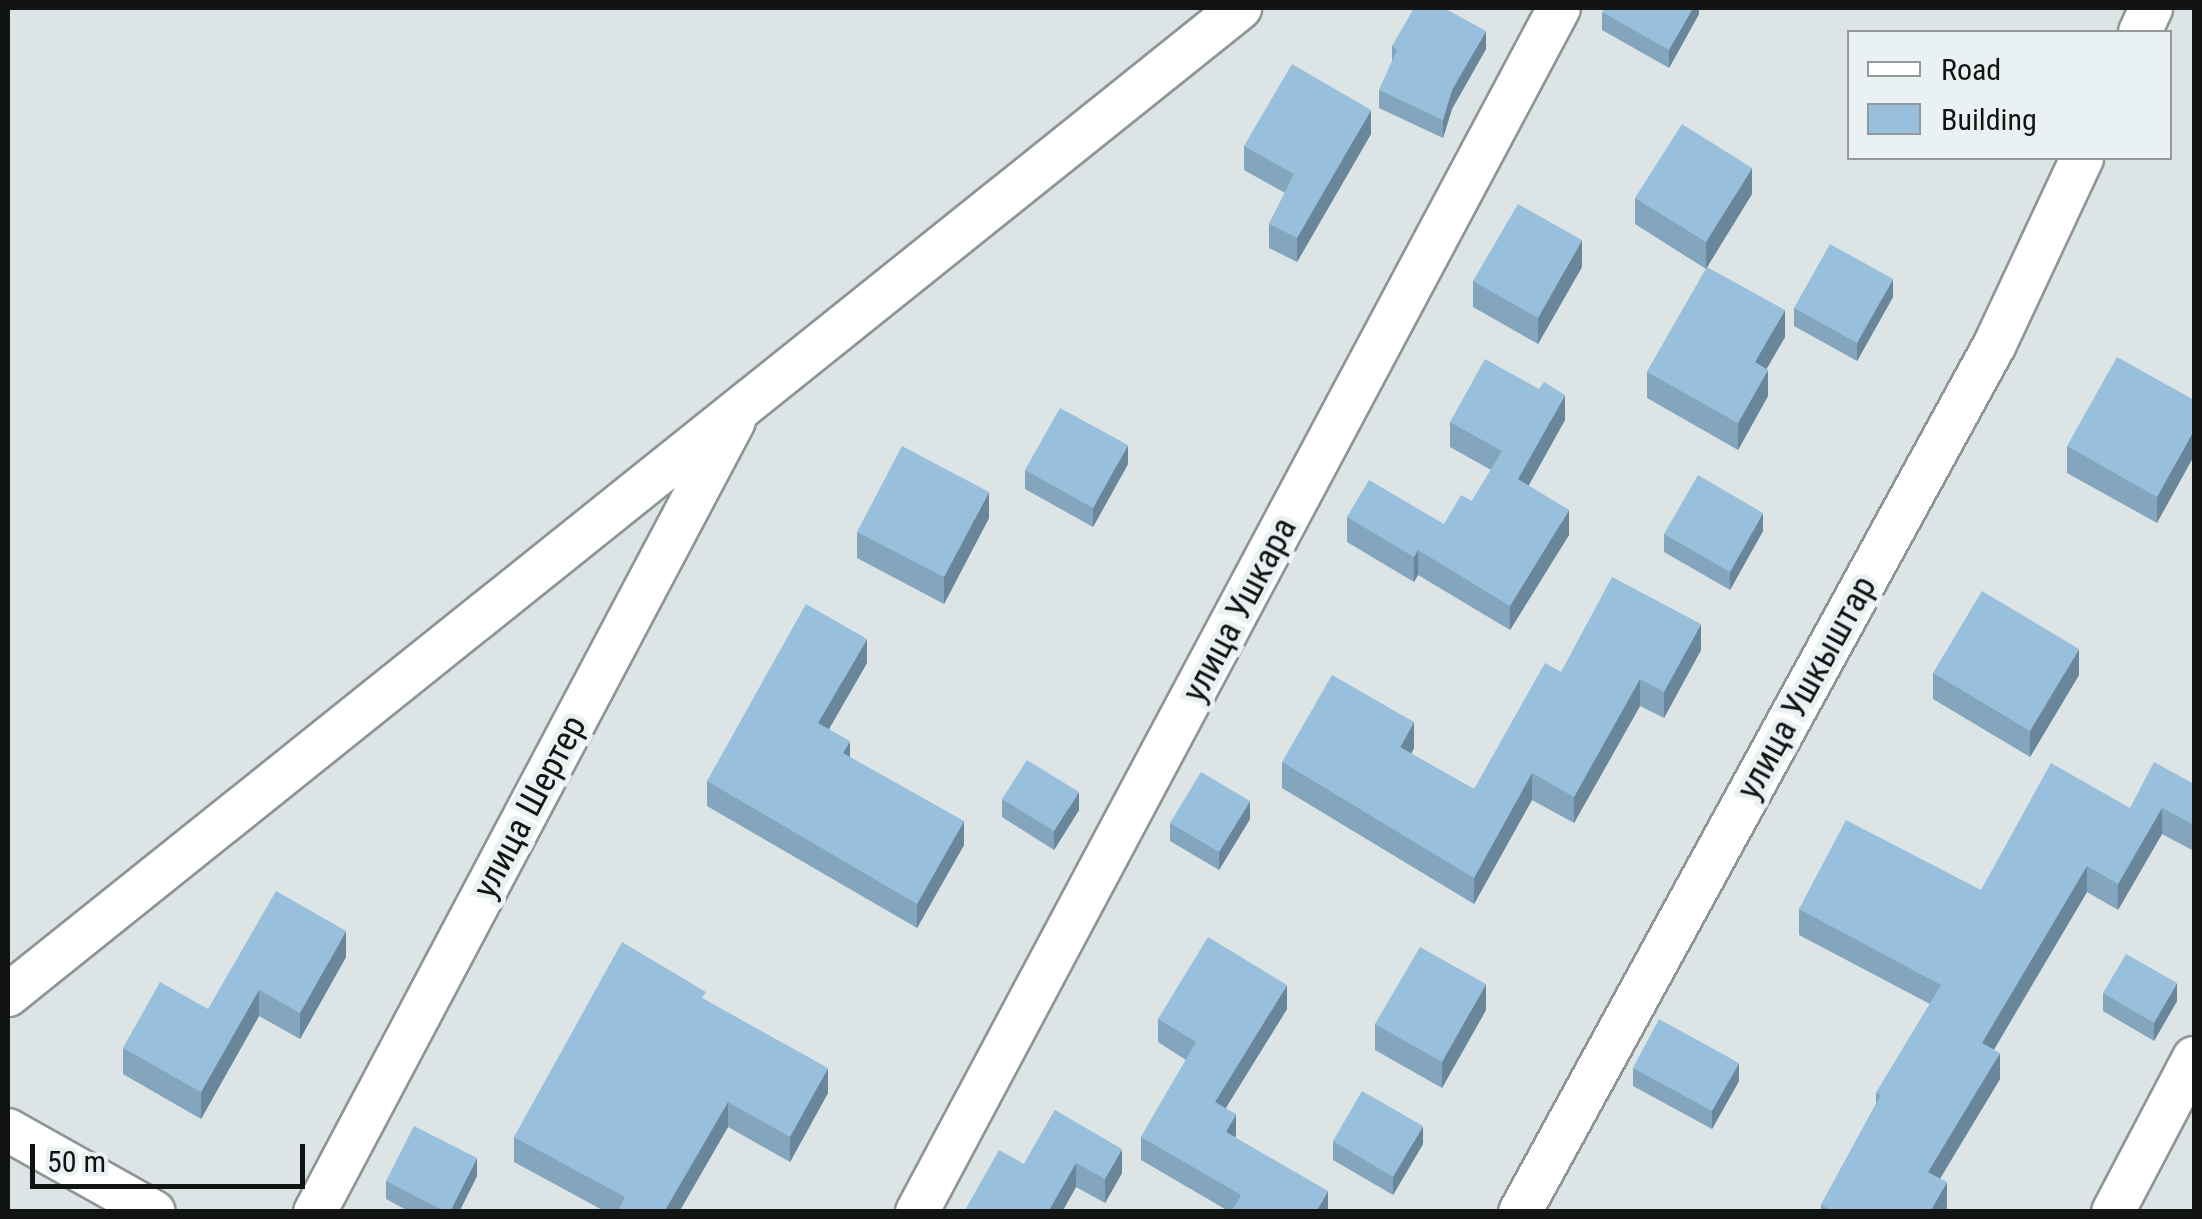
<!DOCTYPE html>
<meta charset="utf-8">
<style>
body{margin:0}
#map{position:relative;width:2202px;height:1219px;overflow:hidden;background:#dde4e5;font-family:"Roboto Condensed",sans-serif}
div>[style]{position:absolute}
.roads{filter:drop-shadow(2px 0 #8f9596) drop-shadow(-2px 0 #8f9596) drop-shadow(0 2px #8f9596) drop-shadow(0 -2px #8f9596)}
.minor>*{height:42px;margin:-21px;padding:0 21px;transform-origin:21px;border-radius:21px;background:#fff}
.wall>*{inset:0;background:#83a5be}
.shaded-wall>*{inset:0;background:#6a869b}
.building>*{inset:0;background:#98c0dd}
span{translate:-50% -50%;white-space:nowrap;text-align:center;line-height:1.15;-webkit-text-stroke:10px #eaf1f2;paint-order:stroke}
.street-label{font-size:35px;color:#121414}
.frame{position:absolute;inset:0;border:10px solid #121414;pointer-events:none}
.legend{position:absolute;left:1847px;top:30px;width:325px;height:130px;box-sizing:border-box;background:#eaf1f2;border:2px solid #949999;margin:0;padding:12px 18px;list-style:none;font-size:30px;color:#121414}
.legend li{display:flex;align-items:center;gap:20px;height:50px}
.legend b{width:50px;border:2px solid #949999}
.scale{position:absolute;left:30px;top:1144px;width:275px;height:45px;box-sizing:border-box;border:5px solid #121414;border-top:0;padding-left:12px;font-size:30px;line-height:35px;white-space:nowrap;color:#121414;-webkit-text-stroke:8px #eaf1f2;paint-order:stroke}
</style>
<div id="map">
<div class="roads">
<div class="minor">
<div style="left:2140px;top:32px;width:26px;rotate:-65deg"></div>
<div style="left:8px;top:995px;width:1579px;rotate:-38.7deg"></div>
<div style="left:8px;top:1130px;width:167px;rotate:29.3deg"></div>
<div style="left:315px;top:1212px;width:895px;rotate:-62.09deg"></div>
<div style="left:917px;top:1212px;width:1364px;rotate:-61.93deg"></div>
<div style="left:1520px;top:1212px;width:989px;rotate:-61.31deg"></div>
<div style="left:1995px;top:344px;width:205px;rotate:-64.9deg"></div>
<div style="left:2113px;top:1212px;width:174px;rotate:-62.3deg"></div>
</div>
</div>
<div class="wall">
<div style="clip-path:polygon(1699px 8px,1699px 14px,1669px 68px,1602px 30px,1602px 12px)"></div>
<div style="clip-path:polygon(1392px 46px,1486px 49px,1452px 109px,1443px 138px,1379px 108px,1379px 90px,1392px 62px)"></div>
<div style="clip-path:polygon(1371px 134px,1297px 262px,1269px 248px,1269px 224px,1285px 193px,1244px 170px,1244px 146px)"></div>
<div style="clip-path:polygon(1752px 194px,1707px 267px,1785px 337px,1766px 369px,1768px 396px,1738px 450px,1647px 398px,1647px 372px,1706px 269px,1635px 224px,1635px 198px)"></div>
<div style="clip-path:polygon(1582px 267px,1538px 344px,1473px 307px,1473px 281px)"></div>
<div style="clip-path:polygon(1893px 297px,1857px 361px,1794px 326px,1794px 308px)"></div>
<div style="clip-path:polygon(2194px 400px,2157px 523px,2067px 473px,2067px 446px)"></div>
<div style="clip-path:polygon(1565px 420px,1529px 485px,1569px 535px,1510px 630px,1418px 575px,1414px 582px,1347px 542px,1347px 517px,1444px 524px,1472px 501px,1491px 470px,1450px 447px,1450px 422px)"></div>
<div style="clip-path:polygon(1128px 464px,1093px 527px,1025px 489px,1025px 470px)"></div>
<div style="clip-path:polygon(989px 518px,944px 604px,857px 558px,857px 532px)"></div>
<div style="clip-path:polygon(1763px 531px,1730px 590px,1664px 552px,1664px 534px)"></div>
<div style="clip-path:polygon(1701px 650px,1664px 718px,1640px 706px,1574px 823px,1532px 800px,1474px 904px,1282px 788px,1282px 762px,1414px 748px,1411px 754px,1474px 789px,1561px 672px)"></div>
<div style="clip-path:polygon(867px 663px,829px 729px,850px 757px,964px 845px,917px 928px,707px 806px,707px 781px)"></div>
<div style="clip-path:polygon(1933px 673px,2079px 675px,2030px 757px,1933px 699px)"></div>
<div style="clip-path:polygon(2194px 784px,2194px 851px,2162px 834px,2118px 910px,2087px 892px,1994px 1050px,2000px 1079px,1940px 1179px,1947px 1208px,1945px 1212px,1821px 1212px,1821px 1205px,1876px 1104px,1876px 1093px,1930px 1004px,1799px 935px,1799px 909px,1981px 890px,2130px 808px)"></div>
<div style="clip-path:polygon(1002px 799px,1079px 810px,1054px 850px,1002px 817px)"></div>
<div style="clip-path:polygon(1250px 819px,1219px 870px,1170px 841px,1170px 823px)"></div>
<div style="clip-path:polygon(346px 957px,300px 1039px,259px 1016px,201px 1119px,123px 1074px,123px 1048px,208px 1009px)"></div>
<div style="clip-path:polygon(2103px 993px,2177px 1001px,2154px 1041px,2103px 1011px)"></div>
<div style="clip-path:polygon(706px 1000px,828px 1093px,790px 1162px,728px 1127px,679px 1212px,606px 1212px,514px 1162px,514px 1137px)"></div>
<div style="clip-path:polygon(1287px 1009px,1226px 1108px,1236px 1138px,1328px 1212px,1230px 1212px,1141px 1160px,1141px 1137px,1186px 1060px,1158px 1042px,1158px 1019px)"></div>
<div style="clip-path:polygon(1486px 1010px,1442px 1088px,1375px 1050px,1375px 1024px)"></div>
<div style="clip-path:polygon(1633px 1068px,1739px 1081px,1712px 1129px,1633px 1086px)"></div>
<div style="clip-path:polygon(1055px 1110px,1122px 1173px,1105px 1203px,1076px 1187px,1062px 1212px,964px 1212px,1024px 1164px)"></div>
<div style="clip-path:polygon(1333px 1141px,1423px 1144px,1393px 1195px,1333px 1160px)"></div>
<div style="clip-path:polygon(477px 1176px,459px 1212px,410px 1212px,386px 1199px,386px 1181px)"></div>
</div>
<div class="shaded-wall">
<div style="clip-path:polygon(1693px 8px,1699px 8px,1699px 14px,1669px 68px,1669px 50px)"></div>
<div style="clip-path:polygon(1486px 31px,1486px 49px,1452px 109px,1443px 138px,1443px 120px,1452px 90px)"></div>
<div style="clip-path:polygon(1371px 110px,1371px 134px,1297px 262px,1297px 238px)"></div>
<div style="clip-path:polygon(1752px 168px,1752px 194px,1706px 269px,1706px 242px)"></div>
<div style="clip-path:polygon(1582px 240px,1582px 267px,1538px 344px,1538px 318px)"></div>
<div style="clip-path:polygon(1893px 279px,1893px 297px,1857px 361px,1857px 343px)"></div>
<div style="clip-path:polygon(1785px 310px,1785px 337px,1755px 389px,1755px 362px)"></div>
<div style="clip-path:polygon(1768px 370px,1768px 396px,1738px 450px,1738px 423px)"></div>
<div style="clip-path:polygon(1565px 395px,1565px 420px,1518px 504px,1518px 479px)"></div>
<div style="clip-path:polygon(2194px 430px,2194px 456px,2157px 523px,2157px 497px)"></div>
<div style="clip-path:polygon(1128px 445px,1128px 464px,1093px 527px,1093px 508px)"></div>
<div style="clip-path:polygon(989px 492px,989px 518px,944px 604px,944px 577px)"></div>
<div style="clip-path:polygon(1569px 510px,1569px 535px,1510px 630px,1510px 606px)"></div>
<div style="clip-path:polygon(1763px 513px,1763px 531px,1730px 590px,1730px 572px)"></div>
<div style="clip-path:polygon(1418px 550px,1418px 575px,1414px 582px,1414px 557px)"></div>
<div style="clip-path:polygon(1701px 624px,1701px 650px,1664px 718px,1664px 692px)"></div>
<div style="clip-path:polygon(867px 639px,867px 663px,818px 748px,818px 723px)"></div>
<div style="clip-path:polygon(2079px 649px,2079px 675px,2030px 757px,2030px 731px)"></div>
<div style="clip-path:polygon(1640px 679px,1640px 706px,1574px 823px,1574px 797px)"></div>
<div style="clip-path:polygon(1414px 722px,1414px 748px,1400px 774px,1400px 747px)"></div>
<div style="clip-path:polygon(850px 741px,850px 765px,843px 753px)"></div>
<div style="clip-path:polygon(1532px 773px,1532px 800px,1474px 904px,1474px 878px)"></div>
<div style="clip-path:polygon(1079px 792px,1079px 810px,1054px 850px,1054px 831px)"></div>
<div style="clip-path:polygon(1250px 801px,1250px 819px,1219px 870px,1219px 852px)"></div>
<div style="clip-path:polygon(2162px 808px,2162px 834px,2118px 910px,2118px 884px)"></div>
<div style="clip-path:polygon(964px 821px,964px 845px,917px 928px,917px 904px)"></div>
<div style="clip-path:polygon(2087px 866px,2087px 892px,1982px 1069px,1982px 1043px)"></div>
<div style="clip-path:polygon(346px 931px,346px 957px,300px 1039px,300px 1013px)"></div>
<div style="clip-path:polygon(2177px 983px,2177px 1001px,2154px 1041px,2154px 1023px)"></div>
<div style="clip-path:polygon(1486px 984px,1486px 1010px,1442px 1088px,1442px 1062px)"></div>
<div style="clip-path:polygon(1287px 985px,1287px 1009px,1215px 1125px,1215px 1102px)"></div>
<div style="clip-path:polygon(259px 990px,259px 1016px,201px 1119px,201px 1092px)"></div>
<div style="clip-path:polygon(2000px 1053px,2000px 1079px,1928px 1198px,1928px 1172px)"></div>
<div style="clip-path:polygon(1739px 1063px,1739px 1081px,1712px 1129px,1712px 1111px)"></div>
<div style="clip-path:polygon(828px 1068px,828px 1093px,790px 1162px,790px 1137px)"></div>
<div style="clip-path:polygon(728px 1102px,728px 1127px,679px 1212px,664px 1212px)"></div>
<div style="clip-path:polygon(1236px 1114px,1236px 1137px,1226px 1132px)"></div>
<div style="clip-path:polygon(1423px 1126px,1423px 1144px,1393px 1195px,1393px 1177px)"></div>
<div style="clip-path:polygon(1122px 1149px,1122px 1173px,1105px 1203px,1105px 1179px)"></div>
<div style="clip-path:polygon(477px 1158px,477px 1176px,459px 1212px,450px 1212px)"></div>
<div style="clip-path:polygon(1076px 1163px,1076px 1187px,1062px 1212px,1048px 1212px)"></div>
<div style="clip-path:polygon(1947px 1182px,1947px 1208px,1945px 1212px,1930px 1212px)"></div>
<div style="clip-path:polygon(1328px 1191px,1328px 1212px,1316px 1212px)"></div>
</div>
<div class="building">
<div style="clip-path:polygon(1414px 8px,1444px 8px,1486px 31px,1452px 90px,1443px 120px,1379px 90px,1397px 50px,1392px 46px)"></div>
<div style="clip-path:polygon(1605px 8px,1693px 8px,1669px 50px,1602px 12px)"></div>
<div style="clip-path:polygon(1292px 64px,1371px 110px,1297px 238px,1269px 224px,1294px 174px,1244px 146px)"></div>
<div style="clip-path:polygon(1682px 124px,1752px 168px,1706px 242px,1635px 198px)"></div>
<div style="clip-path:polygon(1518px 204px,1582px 240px,1538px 318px,1473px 281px)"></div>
<div style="clip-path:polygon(1830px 244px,1893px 279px,1857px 343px,1794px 308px)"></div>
<div style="clip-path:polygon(1707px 267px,1785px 310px,1755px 362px,1768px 370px,1738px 423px,1647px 372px)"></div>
<div style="clip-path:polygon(2117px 357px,2194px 400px,2194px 430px,2157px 497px,2067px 446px)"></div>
<div style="clip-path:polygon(1485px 359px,1539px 389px,1544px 382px,1565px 395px,1518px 479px,1569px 510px,1510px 606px,1418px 550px,1414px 557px,1347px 517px,1369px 480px,1444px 524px,1461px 495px,1472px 501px,1502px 451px,1450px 422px)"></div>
<div style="clip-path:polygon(1060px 408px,1128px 445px,1093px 508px,1025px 470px)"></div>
<div style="clip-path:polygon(902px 446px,989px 492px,944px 577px,857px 532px)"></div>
<div style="clip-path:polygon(1698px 475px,1763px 513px,1730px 572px,1664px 534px)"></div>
<div style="clip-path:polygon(1612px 577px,1701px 624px,1664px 692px,1640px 679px,1574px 797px,1532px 773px,1474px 878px,1282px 762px,1332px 675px,1414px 722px,1400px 747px,1474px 789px,1545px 663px,1561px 672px)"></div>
<div style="clip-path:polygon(1982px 591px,2079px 649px,2030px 731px,1933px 673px)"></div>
<div style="clip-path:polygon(806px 604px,867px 639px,818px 723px,850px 741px,843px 753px,964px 821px,917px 904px,707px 781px)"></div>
<div style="clip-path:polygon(1027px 760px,1079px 792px,1054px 831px,1002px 799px)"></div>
<div style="clip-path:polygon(2154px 762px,2194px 784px,2194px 825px,2162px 808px,2118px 884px,2087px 866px,1982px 1043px,2000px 1053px,1928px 1172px,1947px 1182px,1930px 1212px,1825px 1212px,1827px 1208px,1821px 1205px,1881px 1095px,1876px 1093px,1941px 985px,1799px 909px,1846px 820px,1981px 890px,2051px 763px,2130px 808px)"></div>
<div style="clip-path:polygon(1201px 772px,1250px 801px,1219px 852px,1170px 823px)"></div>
<div style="clip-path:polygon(276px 891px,346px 931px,300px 1013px,259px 990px,201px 1092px,123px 1048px,160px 982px,208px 1009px)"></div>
<div style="clip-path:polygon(1208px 937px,1287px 985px,1215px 1102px,1236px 1114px,1226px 1132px,1328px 1191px,1316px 1212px,1231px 1212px,1241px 1195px,1141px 1137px,1196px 1042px,1158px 1019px)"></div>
<div style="clip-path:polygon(622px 942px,706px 992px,702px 998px,828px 1068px,790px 1137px,728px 1102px,664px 1212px,617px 1212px,625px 1197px,514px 1137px)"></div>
<div style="clip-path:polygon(1420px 947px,1486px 984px,1442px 1062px,1375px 1024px)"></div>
<div style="clip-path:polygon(2126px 954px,2177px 983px,2154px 1023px,2103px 993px)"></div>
<div style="clip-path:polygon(1659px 1019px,1739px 1063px,1712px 1111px,1633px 1068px)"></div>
<div style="clip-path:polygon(1362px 1091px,1423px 1126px,1393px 1177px,1333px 1141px)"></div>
<div style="clip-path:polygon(1055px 1110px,1122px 1149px,1105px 1179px,1076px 1163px,1048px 1212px,964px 1212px,999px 1150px,1024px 1164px)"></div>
<div style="clip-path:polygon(414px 1126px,477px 1158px,450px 1212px,446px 1212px,386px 1181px)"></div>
</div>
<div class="street-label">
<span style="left:1240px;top:610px;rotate:-62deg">улица Ушкара</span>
<span style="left:1807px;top:688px;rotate:-61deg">улица Ушкыштар</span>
<span style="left:530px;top:807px;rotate:-62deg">улица Шертер</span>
</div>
<div class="frame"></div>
<ul class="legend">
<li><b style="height:12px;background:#fff"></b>Road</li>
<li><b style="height:28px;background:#98c0dd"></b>Building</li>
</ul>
<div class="scale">50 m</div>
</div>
